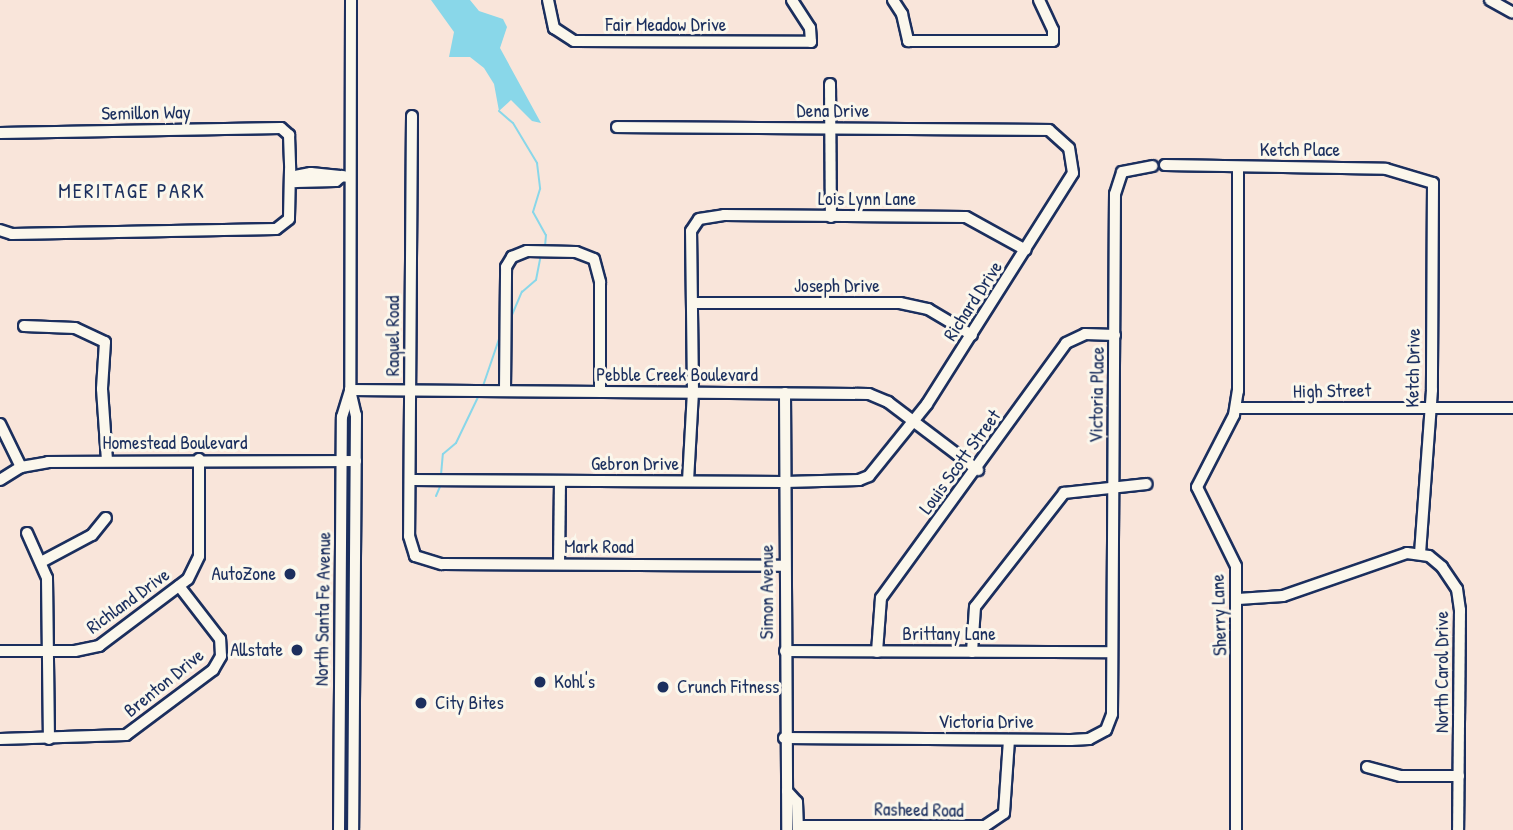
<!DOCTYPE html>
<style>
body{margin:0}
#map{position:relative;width:1513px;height:830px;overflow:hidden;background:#f9e5da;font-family:"Patrick Hand",sans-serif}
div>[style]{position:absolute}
.water>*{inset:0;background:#89d7e9}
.stream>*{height:2px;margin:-1px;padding:0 1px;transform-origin:1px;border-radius:1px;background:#89d7e9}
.roads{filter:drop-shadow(2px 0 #1b2f5e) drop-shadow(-2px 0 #1b2f5e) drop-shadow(0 2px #1b2f5e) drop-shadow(0 -2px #1b2f5e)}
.minor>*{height:10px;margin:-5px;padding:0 5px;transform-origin:5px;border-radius:5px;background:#fbf7ec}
.dots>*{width:19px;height:19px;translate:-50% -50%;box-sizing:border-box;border:4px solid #fbf7ec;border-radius:50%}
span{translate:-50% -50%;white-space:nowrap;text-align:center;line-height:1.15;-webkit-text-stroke:6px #fbf7ec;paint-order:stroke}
.street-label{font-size:19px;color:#1b2f5e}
.poi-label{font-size:19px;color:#1b2f5e}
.right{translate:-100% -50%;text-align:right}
.left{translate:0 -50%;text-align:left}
.neighbourhood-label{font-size:21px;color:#1b2f5e;letter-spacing:2px}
</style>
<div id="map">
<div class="water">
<div style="clip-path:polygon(431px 0,470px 0,479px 11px,503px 19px,507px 27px,500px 48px,541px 123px,532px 121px,511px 100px,499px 111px,494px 84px,484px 68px,470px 57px,449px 57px,454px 32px)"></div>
</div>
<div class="stream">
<div style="left:499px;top:111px;width:18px;rotate:41deg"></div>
<div style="left:513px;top:123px;width:47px;rotate:59deg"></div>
<div style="left:537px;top:163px;width:26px;rotate:83deg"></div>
<div style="left:540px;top:189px;width:24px;rotate:107deg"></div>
<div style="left:533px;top:212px;width:26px;rotate:61deg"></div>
<div style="left:546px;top:235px;width:11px;rotate:95deg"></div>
<div style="left:509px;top:322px;width:33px;rotate:-67deg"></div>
<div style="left:522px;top:292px;width:18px;rotate:-41deg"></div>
<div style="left:536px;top:280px;width:26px;rotate:-79deg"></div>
<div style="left:483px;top:386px;width:53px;rotate:-71.2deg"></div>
<div style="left:441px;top:475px;width:21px;rotate:-85deg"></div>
<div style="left:443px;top:454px;width:17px;rotate:-40deg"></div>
<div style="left:456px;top:443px;width:53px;rotate:-64.4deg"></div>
<div style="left:436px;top:496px;width:13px;rotate:-67deg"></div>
</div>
<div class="roads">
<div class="minor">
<div style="left:351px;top:0;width:390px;rotate:90.1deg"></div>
<div style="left:350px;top:390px;width:26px;rotate:77deg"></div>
<div style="left:356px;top:415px;width:415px;rotate:90.4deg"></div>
<div style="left:548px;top:0;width:29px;rotate:78deg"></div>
<div style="left:554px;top:28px;width:24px;rotate:33deg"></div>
<div style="left:574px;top:41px;width:237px;rotate:0.2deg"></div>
<div style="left:811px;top:42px;width:14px;rotate:-94deg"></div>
<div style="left:810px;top:28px;width:33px;rotate:-123deg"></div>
<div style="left:893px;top:0;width:17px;rotate:57deg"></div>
<div style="left:902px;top:14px;width:28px;rotate:77deg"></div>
<div style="left:908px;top:41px;width:145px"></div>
<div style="left:1053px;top:41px;width:11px;rotate:-90deg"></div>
<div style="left:1053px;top:30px;width:33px;rotate:-115deg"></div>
<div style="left:1490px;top:0;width:26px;rotate:29deg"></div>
<div style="left:830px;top:84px;width:133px;rotate:89.6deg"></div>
<div style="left:412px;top:116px;width:420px;rotate:90.4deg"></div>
<div style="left:409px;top:536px;width:21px;rotate:73deg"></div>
<div style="left:415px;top:556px;width:28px;rotate:17deg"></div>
<div style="left:442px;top:564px;width:342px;rotate:0.3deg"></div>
<div style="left:0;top:133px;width:281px;rotate:-1deg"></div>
<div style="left:281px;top:128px;width:11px;rotate:41deg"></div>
<div style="left:289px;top:135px;width:35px;rotate:88deg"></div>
<div style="left:290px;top:170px;width:49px;rotate:91.2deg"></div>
<div style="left:289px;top:219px;width:16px;rotate:142deg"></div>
<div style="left:276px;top:229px;width:264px;rotate:178.9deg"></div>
<div style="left:12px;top:234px;width:13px;rotate:-162deg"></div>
<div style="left:1165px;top:165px;width:221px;rotate:1deg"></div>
<div style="left:1386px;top:169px;width:49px;rotate:16.6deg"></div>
<div style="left:1433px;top:183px;width:207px;rotate:90.3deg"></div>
<div style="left:1432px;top:390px;width:163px;rotate:94.2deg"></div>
<div style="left:290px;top:177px;width:21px;rotate:-11deg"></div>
<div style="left:311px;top:173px;width:39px;rotate:6deg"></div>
<div style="left:290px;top:177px;width:8px;rotate:40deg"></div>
<div style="left:296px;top:182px;width:40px;rotate:-1.4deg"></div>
<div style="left:336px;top:181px;width:8px;rotate:-40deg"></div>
<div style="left:694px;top:303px;width:206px"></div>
<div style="left:900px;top:303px;width:29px;rotate:12deg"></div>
<div style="left:928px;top:309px;width:51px;rotate:30.6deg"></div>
<div style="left:24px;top:326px;width:51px;rotate:2.2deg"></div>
<div style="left:75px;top:328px;width:33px;rotate:25deg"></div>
<div style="left:105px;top:342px;width:47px;rotate:93.7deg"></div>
<div style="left:102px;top:389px;width:72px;rotate:86deg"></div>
<div style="left:350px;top:390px;width:519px;rotate:0.44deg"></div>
<div style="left:869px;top:394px;width:21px;rotate:23deg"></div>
<div style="left:888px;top:402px;width:113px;rotate:37.1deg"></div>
<div style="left:505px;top:391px;width:124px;rotate:-89.5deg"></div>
<div style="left:506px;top:267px;width:12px;rotate:-59deg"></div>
<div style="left:512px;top:257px;width:16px;rotate:-22deg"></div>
<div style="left:527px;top:251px;width:49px;rotate:1.2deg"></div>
<div style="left:576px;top:252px;width:19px;rotate:21deg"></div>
<div style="left:594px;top:259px;width:24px;rotate:75deg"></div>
<div style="left:600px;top:282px;width:110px;rotate:90deg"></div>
<div style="left:785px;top:393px;width:437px;rotate:89.7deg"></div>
<div style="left:1236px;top:408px;width:277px"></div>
<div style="left:0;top:424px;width:48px;rotate:64deg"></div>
<div style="left:0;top:480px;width:25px;rotate:-32deg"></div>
<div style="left:21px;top:467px;width:27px;rotate:-10deg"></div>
<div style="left:48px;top:462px;width:308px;rotate:-0.2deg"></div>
<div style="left:411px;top:480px;width:374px;rotate:0.3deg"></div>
<div style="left:785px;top:482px;width:74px;rotate:-1.5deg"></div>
<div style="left:859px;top:480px;width:11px;rotate:-22deg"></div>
<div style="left:869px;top:476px;width:92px;rotate:-51.1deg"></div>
<div style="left:927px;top:404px;width:273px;rotate:-57.7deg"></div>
<div style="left:1073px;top:173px;width:25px;rotate:-99deg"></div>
<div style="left:1069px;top:148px;width:27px;rotate:-138deg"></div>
<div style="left:1049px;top:130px;width:432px;rotate:-179.6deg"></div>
<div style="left:688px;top:481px;width:89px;rotate:-86.8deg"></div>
<div style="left:693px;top:392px;width:161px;rotate:-90.7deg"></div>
<div style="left:691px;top:231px;width:14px;rotate:-56deg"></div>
<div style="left:699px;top:219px;width:25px;rotate:-9deg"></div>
<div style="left:724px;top:215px;width:242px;rotate:0.5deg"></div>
<div style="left:966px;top:217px;width:68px;rotate:28.8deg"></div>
<div style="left:27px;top:533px;width:49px;rotate:66deg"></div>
<div style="left:47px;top:578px;width:161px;rotate:89.3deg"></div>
<div style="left:43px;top:561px;width:55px;rotate:-28deg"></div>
<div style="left:92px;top:535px;width:22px;rotate:-51deg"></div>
<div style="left:559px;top:564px;width:83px;rotate:-89.3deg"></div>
<div style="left:1238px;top:599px;width:45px;rotate:-3.8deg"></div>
<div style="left:1283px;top:596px;width:131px;rotate:-19.1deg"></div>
<div style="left:1407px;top:553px;width:22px;rotate:8deg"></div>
<div style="left:1429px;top:556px;width:17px;rotate:40deg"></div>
<div style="left:1442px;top:567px;width:27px;rotate:56deg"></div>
<div style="left:1457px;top:589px;width:21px;rotate:82deg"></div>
<div style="left:1460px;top:610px;width:220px;rotate:90.5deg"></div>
<div style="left:0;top:651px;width:75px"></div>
<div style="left:75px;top:651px;width:25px;rotate:-12deg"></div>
<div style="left:99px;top:646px;width:111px;rotate:-37deg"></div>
<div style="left:188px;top:579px;width:25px;rotate:-64deg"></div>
<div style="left:199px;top:556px;width:97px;rotate:-90deg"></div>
<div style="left:785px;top:651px;width:327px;rotate:0.2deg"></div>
<div style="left:877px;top:652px;width:54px;rotate:-85.8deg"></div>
<div style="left:881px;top:598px;width:315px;rotate:-54deg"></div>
<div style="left:1066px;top:343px;width:21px;rotate:-25deg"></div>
<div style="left:1085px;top:334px;width:30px;rotate:2deg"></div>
<div style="left:972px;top:652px;width:45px;rotate:-86.2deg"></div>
<div style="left:975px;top:607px;width:145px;rotate:-52deg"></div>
<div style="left:1064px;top:493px;width:83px;rotate:-6.2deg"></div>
<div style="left:784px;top:738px;width:287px;rotate:0.4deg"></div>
<div style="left:1071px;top:740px;width:18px;rotate:-3deg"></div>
<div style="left:1089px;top:739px;width:19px;rotate:-28deg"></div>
<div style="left:1106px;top:730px;width:17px;rotate:-69deg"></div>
<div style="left:1112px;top:714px;width:520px;rotate:-89.67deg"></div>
<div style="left:1115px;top:194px;width:23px;rotate:-72deg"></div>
<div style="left:1122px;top:172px;width:31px;rotate:-11deg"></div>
<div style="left:0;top:739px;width:126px;rotate:-1.8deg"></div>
<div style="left:126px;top:735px;width:109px;rotate:-36.8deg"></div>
<div style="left:213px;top:670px;width:16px;rotate:-60deg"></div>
<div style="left:221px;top:656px;width:17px;rotate:-93deg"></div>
<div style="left:220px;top:639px;width:67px;rotate:-127.7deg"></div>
<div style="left:1367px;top:767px;width:35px;rotate:15deg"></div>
<div style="left:1401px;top:776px;width:58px"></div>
<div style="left:787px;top:791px;width:15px;rotate:48deg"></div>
<div style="left:797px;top:802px;width:28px;rotate:88deg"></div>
<div style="left:798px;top:826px;width:187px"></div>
<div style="left:985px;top:826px;width:23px;rotate:-34deg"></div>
<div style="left:1004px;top:813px;width:73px;rotate:-86.1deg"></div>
<div style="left:339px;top:830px;width:413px;rotate:-89.6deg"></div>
<div style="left:342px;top:417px;width:28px;rotate:-73deg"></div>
<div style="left:1236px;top:830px;width:264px;rotate:-90deg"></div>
<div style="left:1236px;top:566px;width:88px;rotate:-116.3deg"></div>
<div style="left:1197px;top:487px;width:81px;rotate:-62.8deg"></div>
<div style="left:1234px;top:415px;width:24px;rotate:-81deg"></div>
<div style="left:1238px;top:391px;width:224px;rotate:-90deg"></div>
</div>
</div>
<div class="dots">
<div style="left:290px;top:574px;background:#1b2f5e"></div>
<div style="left:297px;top:650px;background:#1b2f5e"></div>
<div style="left:540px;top:682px;background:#1b2f5e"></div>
<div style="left:663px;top:687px;background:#1b2f5e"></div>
<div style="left:421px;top:703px;background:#1b2f5e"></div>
</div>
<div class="street-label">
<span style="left:666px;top:25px">Fair Meadow Drive</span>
<span style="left:833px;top:111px">Dena Drive</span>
<span style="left:146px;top:113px;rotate:-1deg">Semillon Way</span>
<span style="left:1300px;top:150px">Ketch Place</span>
<span style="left:867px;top:199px">Lois Lynn Lane</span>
<span style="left:837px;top:286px">Joseph Drive</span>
<span style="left:973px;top:301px;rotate:-57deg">Richard Drive</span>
<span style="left:393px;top:336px;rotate:-90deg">Raquel Road</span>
<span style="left:1413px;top:368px;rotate:-89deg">Ketch Drive</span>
<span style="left:677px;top:375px">Pebble Creek Boulevard</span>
<span style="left:1332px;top:391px;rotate:-1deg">High Street</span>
<span style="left:1097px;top:395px;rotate:-89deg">Victoria Place</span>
<span style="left:175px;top:443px">Homestead Boulevard</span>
<span style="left:960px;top:462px;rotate:-54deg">Louis Scott Street</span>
<span style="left:635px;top:464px">Gebron Drive</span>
<span style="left:599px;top:547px">Mark Road</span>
<span style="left:767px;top:592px;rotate:-90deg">Simon Avenue</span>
<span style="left:128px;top:601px;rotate:-36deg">Richland Drive</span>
<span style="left:323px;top:609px;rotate:-89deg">North Santa Fe Avenue</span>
<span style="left:1219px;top:615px;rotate:-92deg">Sherry Lane</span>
<span style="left:949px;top:634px">Brittany Lane</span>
<span style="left:1442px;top:672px;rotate:-90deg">North Carol Drive</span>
<span style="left:164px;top:683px;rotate:-39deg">Brenton Drive</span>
<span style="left:986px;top:722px">Victoria Drive</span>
<span style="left:919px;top:810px;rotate:1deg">Rasheed Road</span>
</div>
<div class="poi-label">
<span class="right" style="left:276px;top:574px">AutoZone</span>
<span class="right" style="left:283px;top:650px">Allstate</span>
<span class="left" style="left:554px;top:682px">Kohl's</span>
<span class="left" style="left:677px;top:687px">Crunch Fitness</span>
<span class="left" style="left:435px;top:703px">City Bites</span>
</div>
<div class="neighbourhood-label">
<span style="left:132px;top:191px">MERITAGE PARK</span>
</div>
</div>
